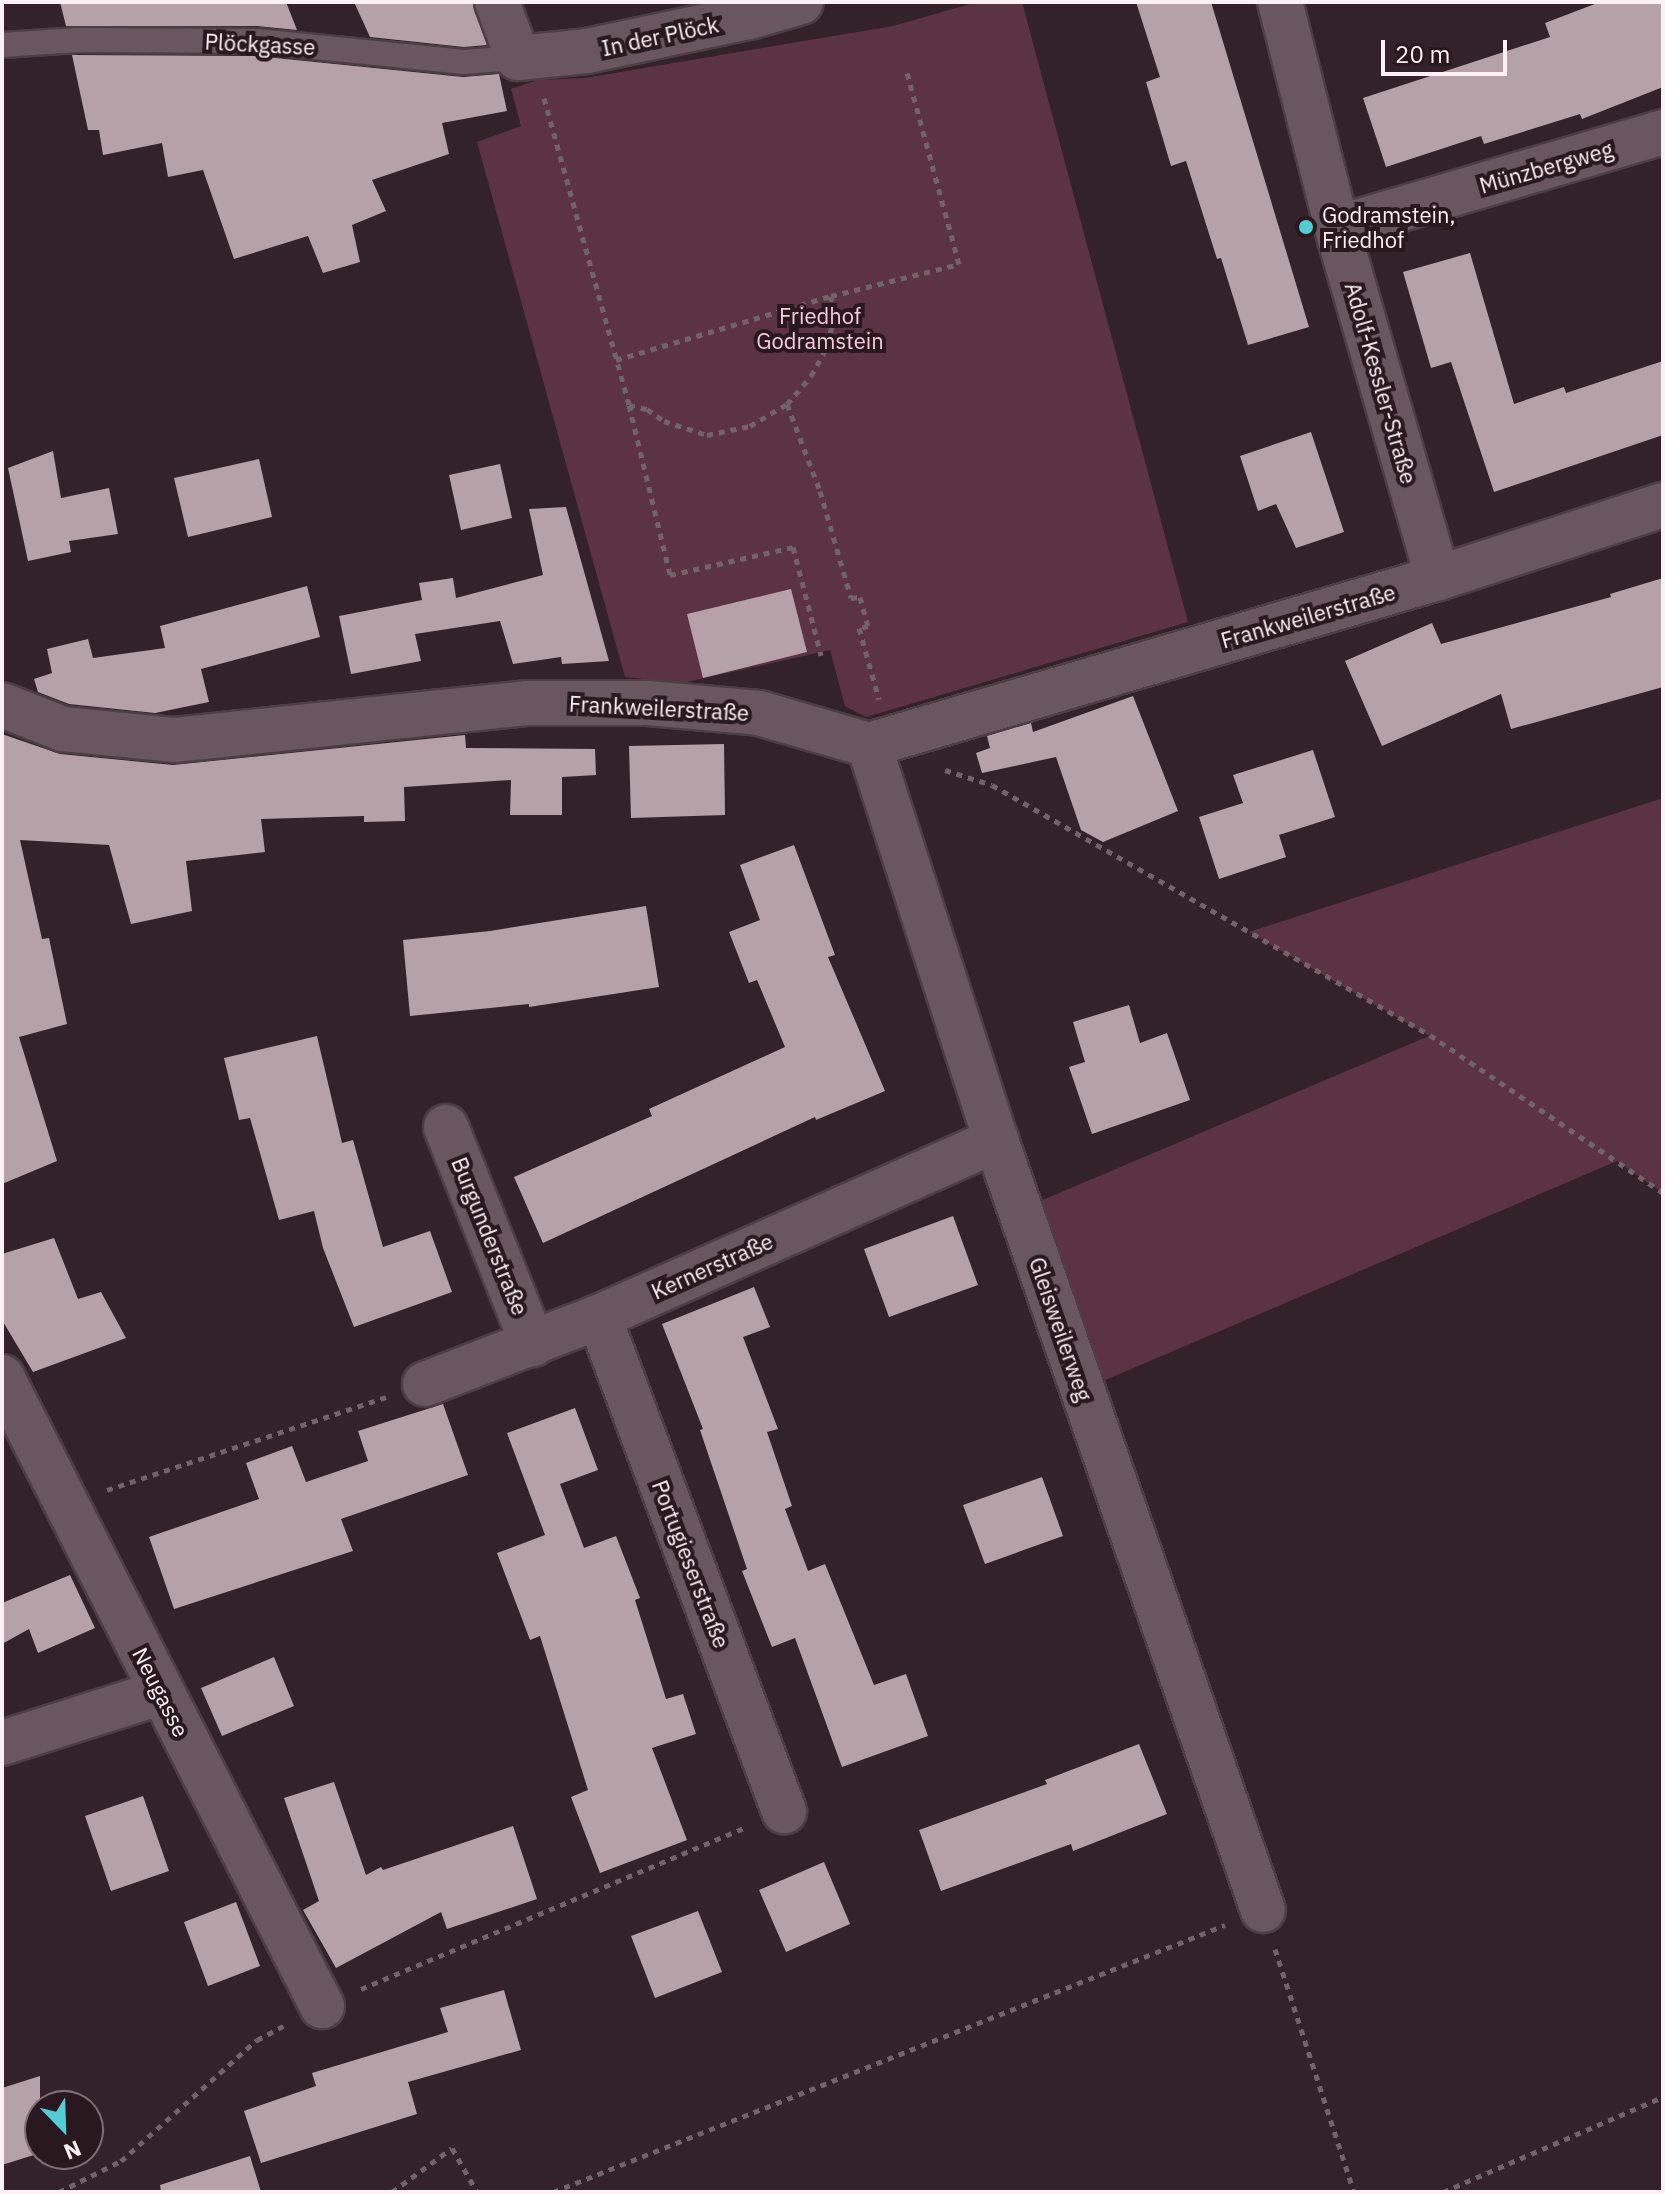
<!DOCTYPE html>
<meta charset="utf-8">
<style>
body{margin:0}
#map{position:relative;width:1665px;height:2194px;overflow:hidden;background:#332229;font-family:"IBM Plex Sans",sans-serif}
div>[style]{position:absolute}
.green>*{inset:0;background:#5b3345}
.building>*{inset:0;background:#b7a1a9}
.path>*{height:5px;margin-top:-2.5px;transform-origin:0;background:repeating-linear-gradient(90deg,#726369 0 6px,transparent 0 12px)}
.roads{filter:drop-shadow(2px 0 #4c3e44) drop-shadow(-2px 0 #4c3e44) drop-shadow(0 2px #4c3e44) drop-shadow(0 -2px #4c3e44)}
.lane>*{height:24px;margin:-12px;padding:0 12px;transform-origin:12px;border-radius:12px;background:#6a565e}
.street>*{height:44px;margin:-22px;padding:0 22px;transform-origin:22px;border-radius:22px;background:#6a565e}
.dots>*{width:22px;height:22px;translate:-50% -50%;box-sizing:border-box;border:4px solid #29191f;border-radius:50%}
span{translate:-50% -50%;white-space:nowrap;text-align:center;line-height:1.15;-webkit-text-stroke:8px #29191f;paint-order:stroke}
.street-label{font-size:22px;color:#fcf1f5}
.poi-label{font-size:22px;color:#fcf1f5}
.left{translate:0 -50%;text-align:left}
.park-label{font-size:22px;color:#f5cbdc}
.frame{position:absolute;inset:0;border:4px solid #fcf1f5;pointer-events:none}
.north{position:absolute;left:24px;top:2090px;width:80px;height:80px;box-sizing:border-box;background:#29191f;border:2px solid #7d6f75;border-radius:50%;rotate:157deg;font-size:22px;font-weight:700;line-height:32px;text-align:center;color:#fcf1f5}
.north::after{content:'';display:block;margin:auto;width:28px;height:36px;background:#52ccd5;clip-path:polygon(50% 0,100% 100%,50% 72%,0 100%)}
.scale{position:absolute;left:1381px;top:40px;width:126px;height:36px;box-sizing:border-box;border:4px solid #fcf1f5;border-top:0;padding-left:10px;font-size:24px;line-height:28px;white-space:nowrap;color:#fcf1f5;-webkit-text-stroke:6px #29191f;paint-order:stroke}
</style>
<div id="map">
<div class="green">
<div style="clip-path:polygon(977px 2px,1022px 2px,1188px 622px,866px 717px,845px 706px,830px 650px,682px 683px,625px 677px,477px 142px,521px 126px,511px 89px,538px 80px,585px 78px,893px 26px)"></div>
<div style="clip-path:polygon(1663px 798px,1663px 1193px,1617px 1161px,1082px 1390px,1019px 1210px,1429px 1036px,1249px 932px)"></div>
</div>
<div class="building">
<div style="clip-path:polygon(60px 2px,286px 2px,297px 30px,257px 26px,66px 26px)"></div>
<div style="clip-path:polygon(354px 2px,473px 2px,487px 45px,464px 47px,370px 37px)"></div>
<div style="clip-path:polygon(1136px 2px,1211px 2px,1309px 327px,1248px 345px,1221px 258px,1217px 259px,1186px 161px,1171px 166px,1146px 82px,1160px 77px)"></div>
<div style="clip-path:polygon(1600px 2px,1663px 2px,1663px 87px,1582px 119px,1580px 114px,1484px 144px,1481px 136px,1386px 167px,1363px 98px,1550px 37px,1545px 23px)"></div>
<div style="clip-path:polygon(72px 55px,256px 56px,463px 77px,499px 74px,507px 111px,442px 123px,449px 154px,372px 180px,386px 211px,352px 225px,360px 262px,323px 273px,308px 236px,234px 259px,203px 170px,168px 177px,162px 143px,103px 155px,99px 130px,88px 130px)"></div>
<div style="clip-path:polygon(1470px 253px,1514px 404px,1564px 387px,1566px 393px,1663px 361px,1663px 435px,1494px 492px,1451px 362px,1431px 368px,1403px 272px)"></div>
<div style="clip-path:polygon(1311px 432px,1344px 532px,1296px 548px,1276px 504px,1258px 511px,1240px 456px)"></div>
<div style="clip-path:polygon(53px 451px,61px 498px,109px 488px,118px 534px,69px 541px,71px 552px,28px 561px,8px 468px)"></div>
<div style="clip-path:polygon(259px 459px,272px 517px,188px 537px,174px 478px)"></div>
<div style="clip-path:polygon(500px 464px,512px 518px,461px 530px,449px 475px)"></div>
<div style="clip-path:polygon(566px 507px,609px 661px,562px 664px,561px 657px,513px 664px,500px 621px,415px 634px,421px 661px,351px 674px,339px 616px,422px 600px,419px 583px,453px 578px,456px 598px,543px 575px,529px 509px)"></div>
<div style="clip-path:polygon(1663px 578px,1663px 687px,1511px 729px,1501px 694px,1382px 746px,1345px 661px,1432px 623px,1441px 644px,1611px 597px,1610px 594px)"></div>
<div style="clip-path:polygon(307px 586px,320px 637px,201px 669px,209px 702px,155px 713px,69px 704px,38px 692px,34px 679px,52px 673px,47px 649px,88px 639px,93px 658px,165px 648px,160px 626px)"></div>
<div style="clip-path:polygon(791px 589px,807px 652px,703px 678px,687px 614px)"></div>
<div style="clip-path:polygon(1133px 696px,1178px 811px,1103px 842px,1081px 830px,1056px 757px,982px 773px,976px 753px,990px 748px,987px 736px,1031px 723px,1033px 732px)"></div>
<div style="clip-path:polygon(2px 734px,60px 754px,173px 765px,465px 735px,466px 748px,595px 749px,596px 775px,562px 777px,562px 815px,510px 815px,511px 780px,404px 787px,405px 821px,364px 822px,364px 816px,261px 819px,265px 852px,186px 861px,192px 911px,131px 924px,109px 845px,20px 840px,42px 939px,49px 938px,67px 1024px,19px 1037px,57px 1161px,2px 1184px)"></div>
<div style="clip-path:polygon(724px 744px,725px 815px,631px 818px,629px 746px)"></div>
<div style="clip-path:polygon(1313px 750px,1335px 817px,1279px 835px,1286px 857px,1219px 879px,1199px 817px,1243px 803px,1233px 775px)"></div>
<div style="clip-path:polygon(794px 845px,835px 955px,828px 957px,885px 1091px,816px 1120px,815px 1117px,543px 1243px,514px 1177px,652px 1116px,649px 1109px,785px 1047px,757px 980px,749px 983px,729px 932px,760px 920px,740px 865px)"></div>
<div style="clip-path:polygon(646px 906px,659px 987px,529px 1007px,529px 1004px,410px 1016px,403px 940px,490px 931px)"></div>
<div style="clip-path:polygon(1129px 1005px,1140px 1043px,1167px 1033px,1190px 1100px,1092px 1134px,1069px 1067px,1085px 1062px,1073px 1022px)"></div>
<div style="clip-path:polygon(317px 1036px,342px 1143px,353px 1140px,383px 1247px,430px 1231px,452px 1292px,354px 1327px,323px 1248px,314px 1211px,279px 1220px,250px 1118px,239px 1120px,224px 1058px)"></div>
<div style="clip-path:polygon(953px 1216px,978px 1285px,889px 1317px,864px 1249px)"></div>
<div style="clip-path:polygon(54px 1238px,78px 1299px,101px 1292px,126px 1338px,33px 1372px,2px 1320px,2px 1254px)"></div>
<div style="clip-path:polygon(754px 1287px,770px 1327px,743px 1337px,778px 1429px,767px 1432px,792px 1506px,785px 1509px,808px 1571px,825px 1564px,874px 1685px,906px 1674px,928px 1736px,842px 1767px,795px 1638px,772px 1647px,742px 1571px,747px 1569px,700px 1430px,703px 1429px,662px 1324px)"></div>
<div style="clip-path:polygon(443px 1404px,468px 1475px,341px 1519px,353px 1551px,174px 1609px,149px 1537px,259px 1499px,246px 1463px,292px 1446px,306px 1482px,368px 1461px,358px 1431px)"></div>
<div style="clip-path:polygon(575px 1408px,598px 1470px,560px 1484px,584px 1548px,616px 1536px,640px 1598px,635px 1600px,666px 1699px,683px 1694px,696px 1734px,652px 1748px,687px 1840px,600px 1873px,571px 1797px,588px 1790px,540px 1636px,530px 1640px,497px 1553px,545px 1535px,507px 1433px)"></div>
<div style="clip-path:polygon(1042px 1477px,1063px 1536px,985px 1564px,963px 1505px)"></div>
<div style="clip-path:polygon(70px 1575px,95px 1628px,38px 1653px,29px 1629px,2px 1644px,2px 1603px)"></div>
<div style="clip-path:polygon(274px 1657px,294px 1706px,222px 1736px,201px 1688px)"></div>
<div style="clip-path:polygon(1139px 1744px,1167px 1814px,1073px 1851px,1071px 1844px,941px 1891px,919px 1830px,1047px 1784px,1045px 1780px)"></div>
<div style="clip-path:polygon(334px 1782px,366px 1875px,381px 1867px,383px 1870px,513px 1826px,537px 1899px,447px 1929px,441px 1912px,336px 1968px,303px 1910px,319px 1901px,284px 1798px)"></div>
<div style="clip-path:polygon(143px 1796px,169px 1871px,111px 1891px,85px 1816px)"></div>
<div style="clip-path:polygon(824px 1862px,850px 1924px,786px 1952px,759px 1890px)"></div>
<div style="clip-path:polygon(236px 1902px,260px 1966px,208px 1986px,184px 1922px)"></div>
<div style="clip-path:polygon(698px 1911px,722px 1972px,655px 1998px,631px 1936px)"></div>
<div style="clip-path:polygon(504px 1990px,521px 2050px,408px 2082px,417px 2114px,261px 2163px,244px 2111px,316px 2086px,312px 2073px,448px 2032px,440px 2008px)"></div>
<div style="clip-path:polygon(40px 2076px,40px 2153px,2px 2165px,2px 2088px)"></div>
<div style="clip-path:polygon(250px 2156px,261px 2192px,161px 2192px,160px 2185px)"></div>
</div>
<div class="path">
<div style="left:544px;top:98px;width:319px;rotate:74.5deg"></div>
<div style="left:629px;top:405px;width:175px;rotate:76.4deg"></div>
<div style="left:670px;top:575px;width:126px;rotate:-12.8deg"></div>
<div style="left:793px;top:547px;width:112px;rotate:75.5deg"></div>
<div style="left:616px;top:360px;width:224px;rotate:-16.6deg"></div>
<div style="left:831px;top:296px;width:132px;rotate:-14deg"></div>
<div style="left:959px;top:264px;width:202px;rotate:-105.2deg"></div>
<div style="left:787px;top:404px;width:93px;rotate:69.2deg"></div>
<div style="left:820px;top:491px;width:111px;rotate:73.8deg"></div>
<div style="left:851px;top:598px;width:9px;rotate:-6deg"></div>
<div style="left:860px;top:597px;width:30px;rotate:75deg"></div>
<div style="left:868px;top:626px;width:9px;rotate:167deg"></div>
<div style="left:859px;top:628px;width:74px;rotate:74.3deg"></div>
<div style="left:629px;top:405px;width:18px;rotate:13deg"></div>
<div style="left:647px;top:409px;width:21px;rotate:35deg"></div>
<div style="left:664px;top:421px;width:45px;rotate:18deg"></div>
<div style="left:707px;top:435px;width:44px;rotate:-11.8deg"></div>
<div style="left:750px;top:426px;width:43px;rotate:-30.7deg"></div>
<div style="left:787px;top:404px;width:37px;rotate:-49deg"></div>
<div style="left:811px;top:376px;width:35px;rotate:-61deg"></div>
<div style="left:828px;top:345px;width:33px;rotate:-79deg"></div>
<div style="left:834px;top:313px;width:17px;rotate:-100deg"></div>
<div style="left:945px;top:770px;width:49px;rotate:17.7deg"></div>
<div style="left:992px;top:785px;width:504px;rotate:29.72deg"></div>
<div style="left:1430px;top:1035px;width:282px;rotate:34.1deg"></div>
<div style="left:107px;top:1490px;width:294px;rotate:-18.4deg"></div>
<div style="left:1275px;top:1949px;width:256px;rotate:72deg"></div>
<div style="left:361px;top:1989px;width:418px;rotate:-22.8deg"></div>
<div style="left:59px;top:2192px;width:69px;rotate:-26.6deg"></div>
<div style="left:121px;top:2161px;width:182px;rotate:-41.7deg"></div>
<div style="left:257px;top:2040px;width:30px;rotate:-28deg"></div>
<div style="left:392px;top:2192px;width:74px;rotate:-36.3deg"></div>
<div style="left:452px;top:2148px;width:51px;rotate:60.4deg"></div>
<div style="left:553px;top:2192px;width:723px;rotate:-21.67deg"></div>
<div style="left:1443px;top:2192px;width:240px;rotate:-23.4deg"></div>
</div>
<div class="roads">
<div class="lane">
<div style="left:2px;top:45px;width:76px;rotate:-3.8deg"></div>
<div style="left:78px;top:40px;width:179px;rotate:0.3deg"></div>
<div style="left:257px;top:41px;width:208px;rotate:5.8deg"></div>
<div style="left:464px;top:62px;width:54px;rotate:-4.2deg"></div>
</div>
<div class="street">
<div style="left:497px;top:2px;width:60px;rotate:69.4deg"></div>
<div style="left:518px;top:58px;width:69px;rotate:-5.8deg"></div>
<div style="left:587px;top:51px;width:166px;rotate:-11.9deg"></div>
<div style="left:749px;top:17px;width:54px;rotate:-16.1deg"></div>
<div style="left:1280px;top:2px;width:244px;rotate:75.8deg"></div>
<div style="left:1340px;top:239px;width:353px;rotate:73.9deg"></div>
<div style="left:1337px;top:228px;width:340px;rotate:-16.4deg"></div>
<div style="left:2px;top:705px;width:66px;rotate:21.5deg"></div>
<div style="left:63px;top:729px;width:113px;rotate:5.6deg"></div>
<div style="left:175px;top:740px;width:353px;rotate:-6deg"></div>
<div style="left:526px;top:703px;width:122px"></div>
<div style="left:648px;top:703px;width:111px;rotate:5.1deg"></div>
<div style="left:759px;top:713px;width:115px;rotate:16.2deg"></div>
<div style="left:869px;top:745px;width:593px;rotate:-16.36deg"></div>
<div style="left:1438px;top:578px;width:237px;rotate:-18deg"></div>
<div style="left:869px;top:745px;width:415px;rotate:72.2deg"></div>
<div style="left:996px;top:1140px;width:815px;rotate:70.88deg"></div>
<div style="left:446px;top:1127px;width:234px;rotate:68.2deg"></div>
<div style="left:599px;top:1317px;width:528px;rotate:69.47deg"></div>
<div style="left:2px;top:1377px;width:706px;rotate:63.04deg"></div>
<div style="left:425px;top:1384px;width:186px;rotate:-21.1deg"></div>
<div style="left:599px;top:1317px;width:435px;rotate:-24deg"></div>
<div style="left:2px;top:1743px;width:166px;rotate:-17.6deg"></div>
</div>
</div>
<div class="dots">
<div style="left:1306px;top:227px;background:#52ccd5"></div>
</div>
<div class="street-label">
<span style="left:660px;top:36px;rotate:-12deg">In der Plöck</span>
<span style="left:260px;top:44px;rotate:3deg">Plöckgasse</span>
<span style="left:1546px;top:167px;rotate:-16deg">Münzbergweg</span>
<span style="left:1381px;top:383px;rotate:74deg">Adolf-Kessler-Straße</span>
<span style="left:1308px;top:616px;rotate:-16deg">Frankweilerstraße</span>
<span style="left:659px;top:708px;rotate:3deg">Frankweilerstraße</span>
<span style="left:490px;top:1236px;rotate:68deg">Burgunderstraße</span>
<span style="left:712px;top:1266px;rotate:-24deg">Kernerstraße</span>
<span style="left:1061px;top:1329px;rotate:71deg">Gleisweilerweg</span>
<span style="left:691px;top:1564px;rotate:69deg">Portugieserstraße</span>
<span style="left:161px;top:1692px;rotate:63deg">Neugasse</span>
</div>
<div class="poi-label">
<span class="left" style="left:1322px;top:227px">Godramstein,<br>Friedhof</span>
</div>
<div class="park-label">
<span style="left:820px;top:328px">Friedhof<br>Godramstein</span>
</div>
<div class="frame"></div>
<div class="north">N</div>
<div class="scale">20 m</div>
</div>
